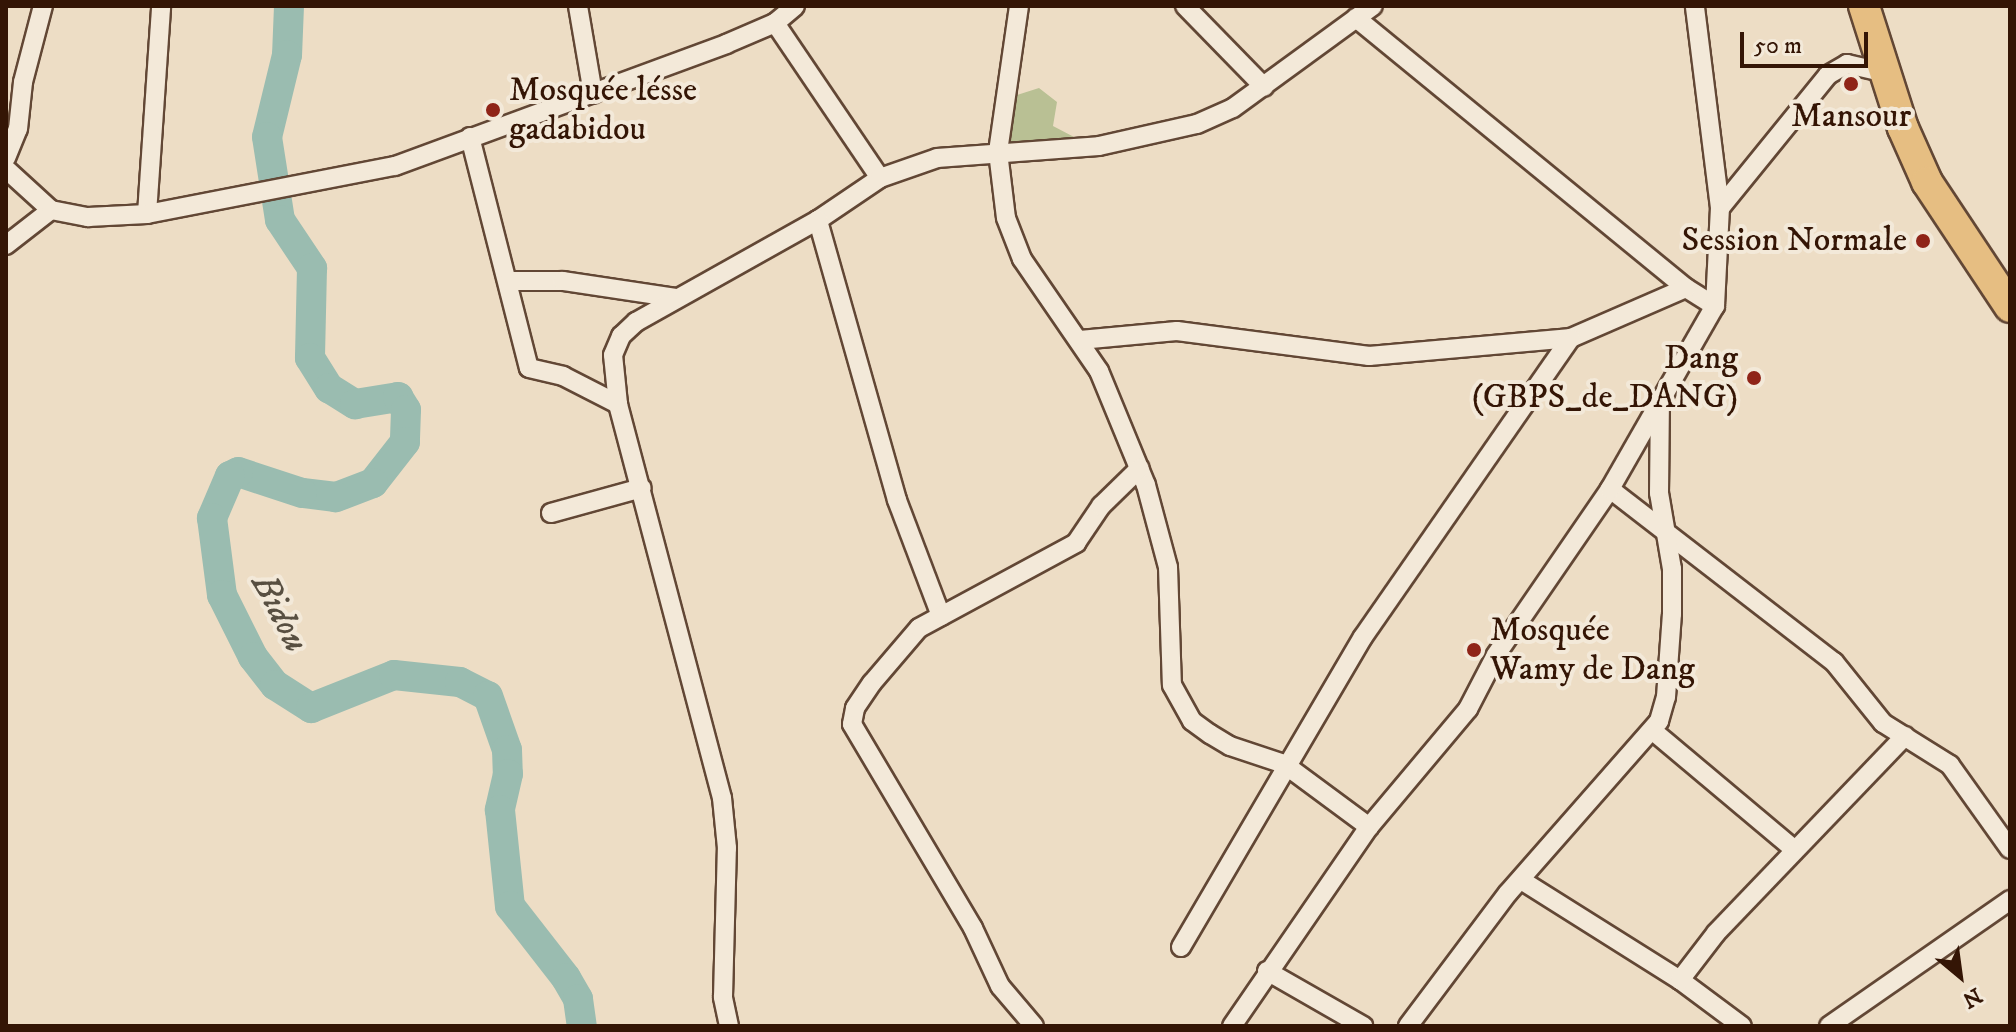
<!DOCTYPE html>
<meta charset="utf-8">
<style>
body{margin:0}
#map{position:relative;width:2016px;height:1032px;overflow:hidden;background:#edddc5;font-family:"IM FELL DW Pica",serif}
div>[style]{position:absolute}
.green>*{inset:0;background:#b9c094}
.river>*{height:30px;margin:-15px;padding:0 15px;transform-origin:15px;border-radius:15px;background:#9abcb0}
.roads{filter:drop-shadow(2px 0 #624735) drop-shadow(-2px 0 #624735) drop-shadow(0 2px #624735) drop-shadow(0 -2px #624735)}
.minor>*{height:18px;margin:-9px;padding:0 9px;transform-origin:9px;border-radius:9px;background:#f3e9d9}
.trunk>*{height:30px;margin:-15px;padding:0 15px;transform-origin:15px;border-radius:15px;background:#e6be82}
.dots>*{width:22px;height:22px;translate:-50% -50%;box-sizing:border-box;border:4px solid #f3e9d9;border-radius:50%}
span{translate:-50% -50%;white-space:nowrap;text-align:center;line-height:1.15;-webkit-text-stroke:8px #f3e9d9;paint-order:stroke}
.poi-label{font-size:34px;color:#341505}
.left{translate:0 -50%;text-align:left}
.right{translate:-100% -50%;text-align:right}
.water-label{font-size:36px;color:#584f41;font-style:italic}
.frame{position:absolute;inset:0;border:8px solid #341505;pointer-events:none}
.north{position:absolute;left:1920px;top:936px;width:80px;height:80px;-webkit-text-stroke:6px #f3e9d9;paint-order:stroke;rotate:151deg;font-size:22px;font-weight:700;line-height:32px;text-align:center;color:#341505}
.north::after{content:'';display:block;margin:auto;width:28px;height:36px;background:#341505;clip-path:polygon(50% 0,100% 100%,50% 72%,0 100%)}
.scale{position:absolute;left:1740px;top:32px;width:128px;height:36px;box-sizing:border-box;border:4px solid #341505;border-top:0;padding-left:10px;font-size:24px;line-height:28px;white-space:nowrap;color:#341505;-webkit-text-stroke:6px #f3e9d9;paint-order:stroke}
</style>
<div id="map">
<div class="green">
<div style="clip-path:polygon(1039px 88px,1057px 102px,1053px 126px,1074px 137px,1068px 147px,1045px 139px,1023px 148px,1007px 147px,1005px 132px,1017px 95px)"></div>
</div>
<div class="river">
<div style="left:289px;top:6px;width:49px;rotate:92.3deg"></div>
<div style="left:287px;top:55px;width:84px;rotate:103.7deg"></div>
<div style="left:267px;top:137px;width:84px;rotate:81.1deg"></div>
<div style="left:280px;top:220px;width:58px;rotate:56.3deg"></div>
<div style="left:312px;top:268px;width:90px;rotate:91.3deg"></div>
<div style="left:310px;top:358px;width:36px;rotate:58deg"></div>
<div style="left:329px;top:388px;width:31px;rotate:32deg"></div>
<div style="left:355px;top:404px;width:44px;rotate:-9.2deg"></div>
<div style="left:398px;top:397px;width:15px;rotate:58deg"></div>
<div style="left:406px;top:410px;width:32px;rotate:92deg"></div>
<div style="left:405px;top:442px;width:52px;rotate:128deg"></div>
<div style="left:373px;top:483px;width:40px;rotate:159deg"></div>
<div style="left:336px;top:497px;width:34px;rotate:-173deg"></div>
<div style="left:302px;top:493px;width:67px;rotate:-161.8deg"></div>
<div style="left:238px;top:472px;width:9px;rotate:153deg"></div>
<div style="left:230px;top:476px;width:46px;rotate:113.2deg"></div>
<div style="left:212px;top:518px;width:78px;rotate:82.6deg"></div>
<div style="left:222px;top:595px;width:69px;rotate:63.4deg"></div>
<div style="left:253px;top:657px;width:36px;rotate:52deg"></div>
<div style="left:275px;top:685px;width:43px;rotate:32.6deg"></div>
<div style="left:311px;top:708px;width:89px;rotate:-21.7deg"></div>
<div style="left:394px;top:675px;width:66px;rotate:6.1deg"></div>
<div style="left:460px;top:682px;width:31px;rotate:27deg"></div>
<div style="left:488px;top:696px;width:57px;rotate:70.6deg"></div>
<div style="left:507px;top:750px;width:24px;rotate:88deg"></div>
<div style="left:508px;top:774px;width:37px;rotate:103deg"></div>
<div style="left:500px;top:810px;width:97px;rotate:84.1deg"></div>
<div style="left:510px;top:906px;width:91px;rotate:52.1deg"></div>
<div style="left:566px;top:978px;width:24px;rotate:60deg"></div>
<div style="left:578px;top:999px;width:27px;rotate:82deg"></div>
</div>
<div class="roads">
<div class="minor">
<div style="left:578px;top:6px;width:89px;rotate:80.3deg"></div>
<div style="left:1019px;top:6px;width:148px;rotate:98.2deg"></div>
<div style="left:998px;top:152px;width:66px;rotate:83.1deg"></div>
<div style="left:1006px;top:218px;width:44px;rotate:68.7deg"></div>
<div style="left:1022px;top:259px;width:136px;rotate:55.5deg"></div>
<div style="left:1099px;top:371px;width:123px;rotate:67.6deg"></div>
<div style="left:1146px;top:485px;width:85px;rotate:75deg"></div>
<div style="left:1168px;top:567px;width:118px;rotate:88.1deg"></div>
<div style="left:1172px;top:685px;width:41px;rotate:60.9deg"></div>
<div style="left:1192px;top:721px;width:22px;rotate:36deg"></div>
<div style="left:1210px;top:734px;width:23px;rotate:31deg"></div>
<div style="left:1230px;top:746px;width:57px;rotate:18.4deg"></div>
<div style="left:1284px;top:764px;width:106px;rotate:36.5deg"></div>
<div style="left:1185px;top:6px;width:113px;rotate:45.7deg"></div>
<div style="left:1356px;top:18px;width:426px;rotate:39.3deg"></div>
<div style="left:1686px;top:288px;width:34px;rotate:32deg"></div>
<div style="left:775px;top:23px;width:187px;rotate:55.9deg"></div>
<div style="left:470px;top:137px;width:238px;rotate:75.7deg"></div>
<div style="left:529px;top:368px;width:35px;rotate:13deg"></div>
<div style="left:563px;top:376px;width:62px;rotate:27deg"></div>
<div style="left:6px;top:158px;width:31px;rotate:-68deg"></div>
<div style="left:18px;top:129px;width:47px;rotate:-83.9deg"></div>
<div style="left:23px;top:82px;width:79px;rotate:-75.3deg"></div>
<div style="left:6px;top:169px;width:61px;rotate:42.3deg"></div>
<div style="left:1720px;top:208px;width:171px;rotate:-50.9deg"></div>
<div style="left:1828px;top:75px;width:22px;rotate:-30deg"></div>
<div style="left:1847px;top:64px;width:39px;rotate:13deg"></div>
<div style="left:147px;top:214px;width:208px;rotate:-86.1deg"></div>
<div style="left:6px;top:245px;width:57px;rotate:-37.9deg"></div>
<div style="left:51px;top:210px;width:38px;rotate:11deg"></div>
<div style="left:88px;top:217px;width:59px;rotate:-2.9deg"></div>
<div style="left:147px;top:214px;width:253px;rotate:-11deg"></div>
<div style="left:395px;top:166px;width:353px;rotate:-20.2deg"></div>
<div style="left:726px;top:44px;width:53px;rotate:-23.2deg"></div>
<div style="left:775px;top:23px;width:26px;rotate:-40deg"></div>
<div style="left:509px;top:281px;width:54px"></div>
<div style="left:563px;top:281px;width:115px;rotate:8.5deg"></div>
<div style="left:1080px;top:340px;width:97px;rotate:-5.3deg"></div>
<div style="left:1177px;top:331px;width:194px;rotate:7.4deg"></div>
<div style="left:1369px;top:356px;width:203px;rotate:-5.1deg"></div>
<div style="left:1571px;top:338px;width:125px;rotate:-23.5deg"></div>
<div style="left:1610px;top:489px;width:283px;rotate:37.7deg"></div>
<div style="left:1834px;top:662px;width:78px;rotate:51.2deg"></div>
<div style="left:1883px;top:723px;width:79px;rotate:32.1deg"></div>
<div style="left:1950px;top:765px;width:103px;rotate:54.5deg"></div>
<div style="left:551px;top:513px;width:94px;rotate:-15.4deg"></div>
<div style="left:941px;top:616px;width:124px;rotate:-110.8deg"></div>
<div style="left:897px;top:500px;width:291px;rotate:-105.8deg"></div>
<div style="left:818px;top:220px;width:75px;rotate:-34.1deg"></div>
<div style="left:880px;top:178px;width:60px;rotate:-19.3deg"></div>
<div style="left:937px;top:158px;width:162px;rotate:-4.2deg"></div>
<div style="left:1099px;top:146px;width:100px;rotate:-12.7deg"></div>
<div style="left:1197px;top:124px;width:39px;rotate:-24deg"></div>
<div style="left:1233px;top:108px;width:173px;rotate:-36.1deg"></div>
<div style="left:1653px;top:731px;width:185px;rotate:40deg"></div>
<div style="left:1521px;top:880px;width:188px;rotate:32.2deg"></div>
<div style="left:1680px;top:980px;width:77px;rotate:36.6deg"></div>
<div style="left:1181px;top:947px;width:359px;rotate:-59.6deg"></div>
<div style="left:1363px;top:637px;width:364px;rotate:-55.2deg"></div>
<div style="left:1267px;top:971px;width:111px;rotate:29.8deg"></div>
<div style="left:1680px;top:980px;width:59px;rotate:-52.5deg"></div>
<div style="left:1716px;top:933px;width:273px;rotate:-46.2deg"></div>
<div style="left:729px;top:1026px;width:30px;rotate:-102deg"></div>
<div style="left:723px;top:997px;width:149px;rotate:-88.5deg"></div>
<div style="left:727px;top:848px;width:50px;rotate:-95.7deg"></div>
<div style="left:722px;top:798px;width:407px;rotate:-104.8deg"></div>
<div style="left:618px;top:404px;width:49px;rotate:-95.8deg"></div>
<div style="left:613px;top:355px;width:21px;rotate:-67deg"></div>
<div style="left:621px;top:336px;width:21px;rotate:-43deg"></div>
<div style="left:636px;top:322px;width:209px;rotate:-29.3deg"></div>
<div style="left:1034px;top:1026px;width:52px;rotate:-130.4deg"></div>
<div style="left:1000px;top:986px;width:64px;rotate:-115deg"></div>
<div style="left:973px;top:928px;width:237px;rotate:-120.7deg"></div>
<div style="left:852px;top:724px;width:16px;rotate:-79deg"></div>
<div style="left:855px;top:708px;width:30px;rotate:-56deg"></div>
<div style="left:872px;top:683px;width:72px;rotate:-49.5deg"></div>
<div style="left:919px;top:628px;width:179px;rotate:-28.4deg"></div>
<div style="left:1076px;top:543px;width:45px;rotate:-56deg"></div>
<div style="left:1101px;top:506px;width:54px;rotate:-44.3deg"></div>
<div style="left:1232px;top:1026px;width:242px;rotate:-55.5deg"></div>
<div style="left:1369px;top:827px;width:154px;rotate:-50deg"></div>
<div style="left:1468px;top:709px;width:61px;rotate:-62.6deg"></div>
<div style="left:1496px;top:655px;width:201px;rotate:-55.5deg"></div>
<div style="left:1610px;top:489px;width:211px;rotate:-60.2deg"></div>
<div style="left:1715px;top:306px;width:98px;rotate:-87.1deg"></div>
<div style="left:1720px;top:208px;width:204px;rotate:-97.1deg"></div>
<div style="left:1408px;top:1026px;width:166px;rotate:-53.1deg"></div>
<div style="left:1508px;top:893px;width:229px;rotate:-48.7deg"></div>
<div style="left:1659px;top:721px;width:25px;rotate:-74deg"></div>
<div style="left:1666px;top:697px;width:83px;rotate:-85.9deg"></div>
<div style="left:1672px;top:614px;width:45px;rotate:-90deg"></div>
<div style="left:1672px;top:569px;width:77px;rotate:-99.7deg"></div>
<div style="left:1659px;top:493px;width:91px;rotate:-89.4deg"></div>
<div style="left:1829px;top:1026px;width:221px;rotate:-34.8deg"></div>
</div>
<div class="trunk">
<div style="left:1864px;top:6px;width:128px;rotate:72.3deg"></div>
<div style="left:1903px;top:128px;width:59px;rotate:66deg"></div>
<div style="left:1927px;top:182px;width:150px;rotate:56.4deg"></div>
</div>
</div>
<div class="dots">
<div style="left:1851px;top:84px;background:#8f2418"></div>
<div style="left:493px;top:110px;background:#8f2418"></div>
<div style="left:1923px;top:241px;background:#8f2418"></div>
<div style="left:1754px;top:378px;background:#8f2418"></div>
<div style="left:1474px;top:650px;background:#8f2418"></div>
</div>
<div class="poi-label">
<span class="left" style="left:509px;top:110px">Mosquée lésse<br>gadabidou</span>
<span style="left:1851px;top:117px">Mansour</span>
<span class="right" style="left:1907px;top:241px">Session Normale</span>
<span class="right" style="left:1738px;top:378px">Dang<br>(GBPS_de_DANG)</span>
<span class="left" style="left:1490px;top:650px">Mosquée<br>Wamy de Dang</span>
</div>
<div class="water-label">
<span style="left:280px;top:613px;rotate:63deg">Bidou</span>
</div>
<div class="frame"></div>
<div class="north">N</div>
<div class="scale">50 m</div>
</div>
